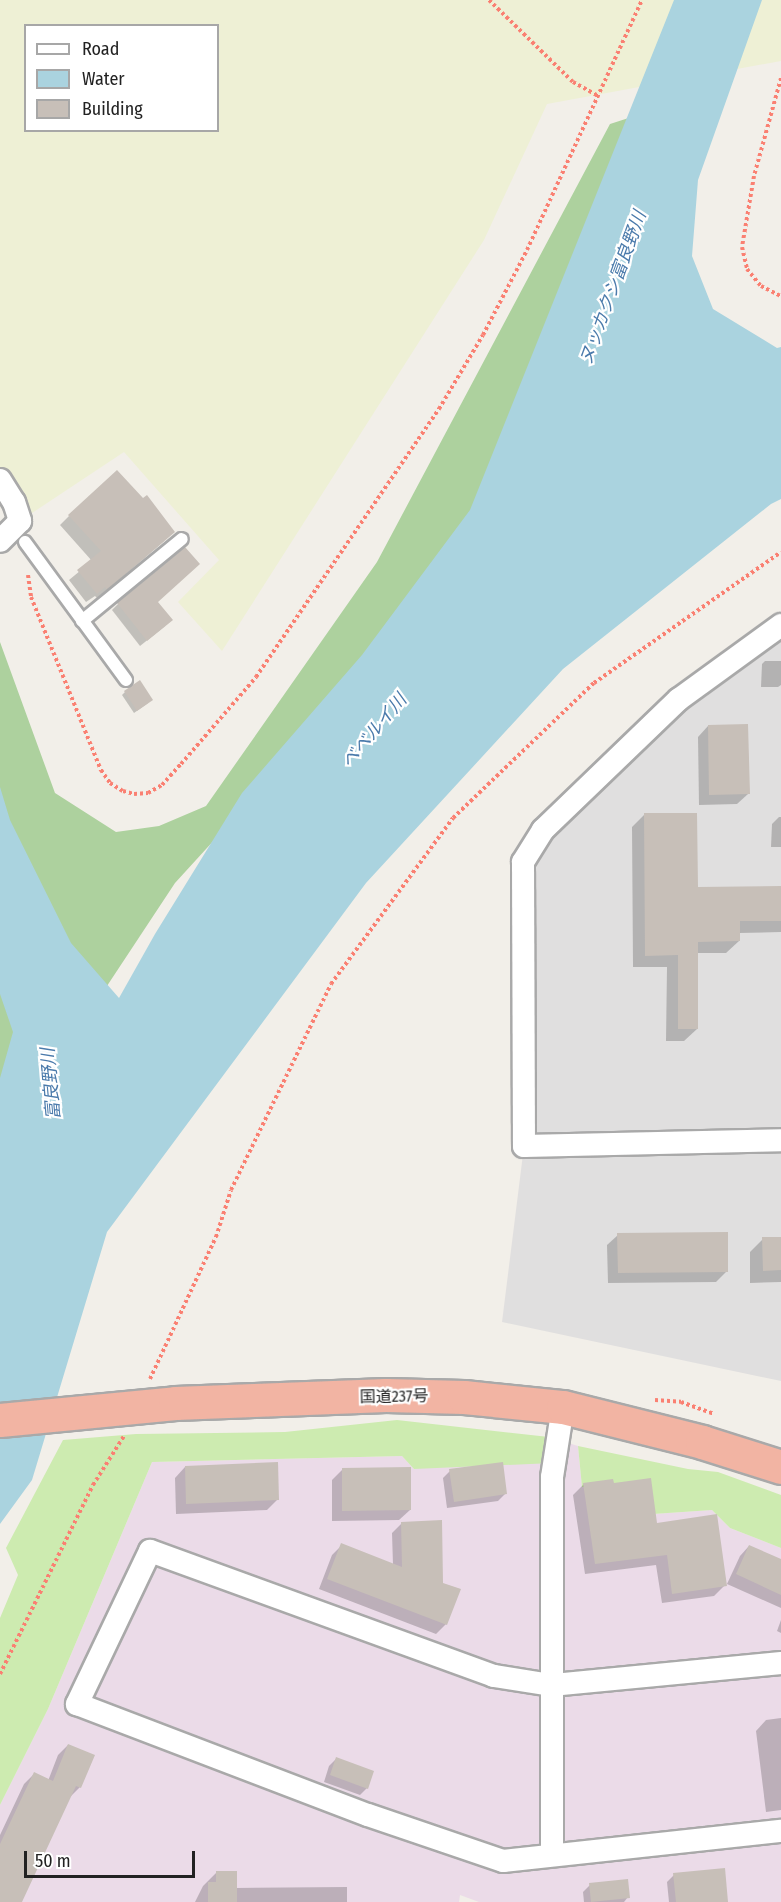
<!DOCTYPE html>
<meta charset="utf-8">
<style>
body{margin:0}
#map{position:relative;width:781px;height:1902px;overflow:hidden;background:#f2efe9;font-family:"Fira Sans Condensed","Noto Sans JP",sans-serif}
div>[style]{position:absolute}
.residential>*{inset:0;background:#e0dfdf}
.industrial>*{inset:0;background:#ebdbe8}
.farmland>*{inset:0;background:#eef0d5}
.grass>*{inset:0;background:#cdebb0}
.forest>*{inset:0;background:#add19e}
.water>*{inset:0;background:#aad3df}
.shadow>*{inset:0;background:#0003}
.building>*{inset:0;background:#c7bfb8}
.path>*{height:4px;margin-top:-2px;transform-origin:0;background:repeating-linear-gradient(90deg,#fa8072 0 3px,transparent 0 6px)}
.roads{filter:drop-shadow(2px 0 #a9a9a9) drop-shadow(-2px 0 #a9a9a9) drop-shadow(0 2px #a9a9a9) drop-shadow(0 -2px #a9a9a9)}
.service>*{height:12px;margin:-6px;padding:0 6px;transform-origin:6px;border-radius:6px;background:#fff}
.minor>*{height:22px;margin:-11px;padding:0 11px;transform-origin:11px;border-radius:11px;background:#fff}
.trunk>*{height:33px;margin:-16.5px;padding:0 16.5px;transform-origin:16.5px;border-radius:16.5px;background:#f2b4a3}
span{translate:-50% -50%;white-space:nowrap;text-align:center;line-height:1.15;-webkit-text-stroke:4.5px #fff;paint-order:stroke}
.street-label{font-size:16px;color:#222}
.water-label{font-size:18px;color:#4a7aab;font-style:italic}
.legend{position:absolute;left:24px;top:24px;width:195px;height:108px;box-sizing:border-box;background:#fff;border:2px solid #a7a7a7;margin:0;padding:8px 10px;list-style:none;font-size:18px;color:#222}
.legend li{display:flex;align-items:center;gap:12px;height:30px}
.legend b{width:30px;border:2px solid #a7a7a7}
.scale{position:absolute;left:24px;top:1851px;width:171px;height:27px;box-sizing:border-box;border:3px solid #222;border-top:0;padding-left:8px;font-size:18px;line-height:21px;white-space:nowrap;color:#222;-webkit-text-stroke:4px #fff;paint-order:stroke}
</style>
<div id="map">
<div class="residential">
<div style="clip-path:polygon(781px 625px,781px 1381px,502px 1322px,524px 1146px,523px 862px,543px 830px)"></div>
</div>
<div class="industrial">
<div style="clip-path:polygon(549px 1437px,578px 1446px,582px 1487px,645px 1488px,653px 1514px,712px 1510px,730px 1528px,781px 1548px,781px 1902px,479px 1902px,460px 1895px,459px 1902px,0 1902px,0 1805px,48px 1709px,152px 1462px,402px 1456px,414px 1469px)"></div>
</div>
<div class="farmland">
<div style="clip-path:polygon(evenodd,0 0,781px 0,781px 61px,547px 104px,484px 240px,222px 651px,178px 602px,219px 560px,124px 452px,20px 521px,0 493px,0 0,26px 26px,218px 26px,218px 130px,26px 130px,26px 26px)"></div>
</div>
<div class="grass">
<div style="clip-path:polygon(397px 1420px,549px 1437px,553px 1463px,414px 1469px,402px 1456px,152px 1462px,48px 1709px,0 1805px,0 1618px,18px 1575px,6px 1548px,63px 1440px,136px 1434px,285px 1432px)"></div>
<div style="clip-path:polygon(578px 1446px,688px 1469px,718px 1472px,781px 1495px,781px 1548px,730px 1528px,712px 1510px,653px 1514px,645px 1488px,582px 1487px)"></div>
</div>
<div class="forest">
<div style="clip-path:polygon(641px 114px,527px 461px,392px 645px,175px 883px,103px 992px,0 1161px,0 642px,55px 793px,116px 832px,159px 826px,206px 806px,377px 562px,610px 124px)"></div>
</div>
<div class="water">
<div style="clip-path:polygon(674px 0,762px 0,698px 180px,692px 256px,713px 309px,777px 348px,781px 347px,781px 499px,771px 504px,563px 669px,366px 883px,107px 1232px,32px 1480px,0 1524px,0 1078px,13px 1032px,0 994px,0 787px,10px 820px,71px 943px,119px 998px,155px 934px,242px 793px,362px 655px,470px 510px)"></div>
</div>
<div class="shadow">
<div style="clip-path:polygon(69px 516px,164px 541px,97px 598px,95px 596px,86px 602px,69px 580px,92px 561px,60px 525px)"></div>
<div style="clip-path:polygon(157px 602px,165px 626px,140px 646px,112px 610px,118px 604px)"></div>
<div style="clip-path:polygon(765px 661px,781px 661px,781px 685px,778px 687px,761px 687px,762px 664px)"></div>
<div style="clip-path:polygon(125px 692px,148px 703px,134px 713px,122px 695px)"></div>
<div style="clip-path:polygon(708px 726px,748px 794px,737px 804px,699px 805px,698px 737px)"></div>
<div style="clip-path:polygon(644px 815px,696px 888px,781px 888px,781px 932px,739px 933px,739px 941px,726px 953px,697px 953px,697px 1029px,684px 1041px,666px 1041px,667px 967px,633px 967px,632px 827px)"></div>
<div style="clip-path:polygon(779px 817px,781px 817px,781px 847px,771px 847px,772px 824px)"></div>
<div style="clip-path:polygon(618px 1235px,726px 1272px,716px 1282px,608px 1283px,607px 1245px)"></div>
<div style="clip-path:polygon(781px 1238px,781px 1282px,750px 1283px,750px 1252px,763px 1239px)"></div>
<div style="clip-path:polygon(185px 1467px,278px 1499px,267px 1510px,176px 1514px,175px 1478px)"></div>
<div style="clip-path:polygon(342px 1470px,410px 1510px,399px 1520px,332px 1521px,332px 1480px)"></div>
<div style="clip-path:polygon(450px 1471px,505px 1494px,498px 1501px,447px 1508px,443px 1478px)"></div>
<div style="clip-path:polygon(584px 1484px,613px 1485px,725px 1585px,714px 1596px,662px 1603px,656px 1565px,585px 1574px,573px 1495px)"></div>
<div style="clip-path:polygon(402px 1523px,442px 1584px,446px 1624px,436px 1634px,319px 1589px,332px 1555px,342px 1545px,393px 1565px,392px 1533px)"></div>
<div style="clip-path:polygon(749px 1546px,781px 1561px,781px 1608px,727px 1584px,740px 1556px)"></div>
<div style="clip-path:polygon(781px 1620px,781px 1633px,777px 1631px)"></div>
<div style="clip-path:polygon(781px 1718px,781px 1810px,766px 1812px,756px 1731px,766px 1720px)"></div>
<div style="clip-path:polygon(68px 1745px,80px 1787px,70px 1797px,20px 1902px,0 1902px,0 1835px,24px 1784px,34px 1774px,48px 1781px,58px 1755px)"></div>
<div style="clip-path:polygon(336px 1759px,367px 1788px,360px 1795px,324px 1782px,329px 1766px)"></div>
<div style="clip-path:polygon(217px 1872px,235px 1888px,347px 1887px,347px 1902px,195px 1902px,203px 1886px)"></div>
<div style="clip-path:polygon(674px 1875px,726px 1902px,669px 1902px,667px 1882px)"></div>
<div style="clip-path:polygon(590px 1885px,628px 1897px,624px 1902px,584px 1902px,583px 1892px)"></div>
</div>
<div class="building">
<div style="clip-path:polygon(117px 470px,143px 498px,147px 495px,175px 532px,107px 590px,105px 587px,97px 594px,77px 570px,101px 551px,68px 515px)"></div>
<div style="clip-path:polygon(185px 547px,200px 564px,158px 602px,173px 620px,147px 641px,117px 603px)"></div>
<div style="clip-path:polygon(140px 680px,153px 700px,137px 711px,124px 691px)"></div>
<div style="clip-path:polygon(748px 724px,750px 794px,709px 795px,708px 725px)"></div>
<div style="clip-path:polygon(644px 813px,697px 813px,698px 887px,781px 886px,781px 921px,740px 921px,740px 941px,698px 942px,698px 1029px,678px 1029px,678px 955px,645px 956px)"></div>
<div style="clip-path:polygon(728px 1232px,728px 1272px,618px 1273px,617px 1233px)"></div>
<div style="clip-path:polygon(762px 1237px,781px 1237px,781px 1270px,763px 1271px)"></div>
<div style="clip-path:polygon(278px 1462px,279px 1500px,186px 1504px,185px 1466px)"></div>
<div style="clip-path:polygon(503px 1462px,507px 1494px,454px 1502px,449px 1469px)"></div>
<div style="clip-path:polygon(411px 1467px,411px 1510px,342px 1511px,342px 1468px)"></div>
<div style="clip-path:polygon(651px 1478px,657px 1523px,717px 1514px,727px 1586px,672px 1594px,667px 1555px,595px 1564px,583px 1483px,613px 1479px,614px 1483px)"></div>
<div style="clip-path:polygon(442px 1520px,443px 1583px,461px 1589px,447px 1625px,327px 1579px,341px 1543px,402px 1567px,401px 1522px)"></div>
<div style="clip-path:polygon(749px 1545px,781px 1559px,781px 1595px,736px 1574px)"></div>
<div style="clip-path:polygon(68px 1744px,95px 1755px,81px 1788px,76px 1786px,22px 1902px,0 1902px,0 1844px,34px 1772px,53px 1781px)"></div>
<div style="clip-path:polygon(336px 1757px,374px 1771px,368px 1789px,330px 1775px)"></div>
<div style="clip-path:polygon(725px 1868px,728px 1902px,676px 1902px,673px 1873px)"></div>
<div style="clip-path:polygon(216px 1871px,237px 1871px,237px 1902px,208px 1902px,208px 1882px,216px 1882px)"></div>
<div style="clip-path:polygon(628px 1879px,630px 1898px,591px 1902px,589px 1883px)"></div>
</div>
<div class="path">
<div style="left:489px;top:0;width:117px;rotate:44.3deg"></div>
<div style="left:573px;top:82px;width:29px;rotate:29deg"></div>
<div style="left:781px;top:78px;width:102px;rotate:105.4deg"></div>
<div style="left:754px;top:176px;width:72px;rotate:99.6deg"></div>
<div style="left:742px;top:247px;width:23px;rotate:77deg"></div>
<div style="left:747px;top:269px;width:22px;rotate:51deg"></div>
<div style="left:761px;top:286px;width:22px;rotate:27deg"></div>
<div style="left:28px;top:575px;width:22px;rotate:82deg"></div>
<div style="left:31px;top:597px;width:187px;rotate:68deg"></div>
<div style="left:101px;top:770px;width:16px;rotate:55deg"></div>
<div style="left:110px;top:783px;width:15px;rotate:32deg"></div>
<div style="left:123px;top:791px;width:11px;rotate:15deg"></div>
<div style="left:134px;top:794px;width:14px;rotate:-4deg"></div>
<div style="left:148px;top:793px;width:16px;rotate:-30deg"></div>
<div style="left:162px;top:785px;width:28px;rotate:-48deg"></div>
<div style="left:181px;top:764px;width:115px;rotate:-49.2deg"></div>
<div style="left:256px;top:677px;width:325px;rotate:-55.7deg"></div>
<div style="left:439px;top:409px;width:86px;rotate:-59.3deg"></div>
<div style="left:483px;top:335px;width:96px;rotate:-62.6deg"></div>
<div style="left:527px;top:250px;width:275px;rotate:-65.3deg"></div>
<div style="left:150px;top:1379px;width:157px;rotate:-65.1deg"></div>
<div style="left:216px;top:1237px;width:49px;rotate:-72.3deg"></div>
<div style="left:231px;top:1190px;width:229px;rotate:-64.1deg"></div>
<div style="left:331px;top:984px;width:206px;rotate:-53.7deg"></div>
<div style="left:453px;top:818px;width:195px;rotate:-43.8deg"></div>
<div style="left:594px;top:683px;width:228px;rotate:-35deg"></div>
<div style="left:655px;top:1400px;width:26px;rotate:4deg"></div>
<div style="left:681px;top:1402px;width:35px;rotate:20deg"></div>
<div style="left:0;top:1674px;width:211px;rotate:-63.8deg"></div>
<div style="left:93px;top:1485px;width:58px;rotate:-57.7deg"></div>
</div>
<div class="roads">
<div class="service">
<div style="left:25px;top:542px;width:171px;rotate:53.8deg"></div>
<div style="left:82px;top:621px;width:129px;rotate:-39.4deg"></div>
</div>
<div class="minor">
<div style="left:0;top:480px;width:26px;rotate:58deg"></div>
<div style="left:14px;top:502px;width:20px;rotate:72deg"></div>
<div style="left:20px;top:521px;width:28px;rotate:135deg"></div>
<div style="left:781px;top:625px;width:126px;rotate:144deg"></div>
<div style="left:679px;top:699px;width:189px;rotate:136.1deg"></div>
<div style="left:543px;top:830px;width:38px;rotate:122deg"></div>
<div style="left:523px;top:862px;width:284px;rotate:89.8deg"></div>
<div style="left:524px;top:1146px;width:257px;rotate:-1.3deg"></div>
<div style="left:781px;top:1663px;width:231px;rotate:174.5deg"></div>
<div style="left:551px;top:1685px;width:58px;rotate:-171deg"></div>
<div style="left:494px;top:1676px;width:366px;rotate:-160deg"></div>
<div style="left:150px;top:1551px;width:170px;rotate:115.5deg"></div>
<div style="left:77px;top:1704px;width:311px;rotate:20.9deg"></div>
<div style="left:368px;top:1815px;width:143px;rotate:18.8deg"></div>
<div style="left:503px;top:1861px;width:280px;rotate:-6.2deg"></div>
<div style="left:552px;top:1855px;width:378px;rotate:-90deg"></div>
<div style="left:552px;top:1477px;width:71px;rotate:-81.1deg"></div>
</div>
<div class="trunk">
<div style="left:0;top:1420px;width:176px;rotate:-5.5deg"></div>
<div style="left:175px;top:1403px;width:211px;rotate:-2.2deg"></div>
<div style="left:386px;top:1395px;width:78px;rotate:1.5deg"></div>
<div style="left:464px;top:1397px;width:100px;rotate:5.8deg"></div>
<div style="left:563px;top:1407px;width:143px;rotate:14.1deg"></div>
<div style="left:702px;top:1442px;width:83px;rotate:17.6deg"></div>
</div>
</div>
<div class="street-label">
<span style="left:394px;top:1397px;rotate:-1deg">国道237号</span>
</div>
<div class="water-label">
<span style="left:613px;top:288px;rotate:-70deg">ヌッカクシ富良野川</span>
<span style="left:374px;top:731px;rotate:-50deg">ベベルイ川</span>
<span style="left:51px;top:1084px;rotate:-95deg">富良野川</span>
</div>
<ul class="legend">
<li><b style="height:8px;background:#fff"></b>Road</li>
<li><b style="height:16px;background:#aad3df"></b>Water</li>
<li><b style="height:16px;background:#c7bfb8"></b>Building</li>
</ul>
<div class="scale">50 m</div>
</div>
